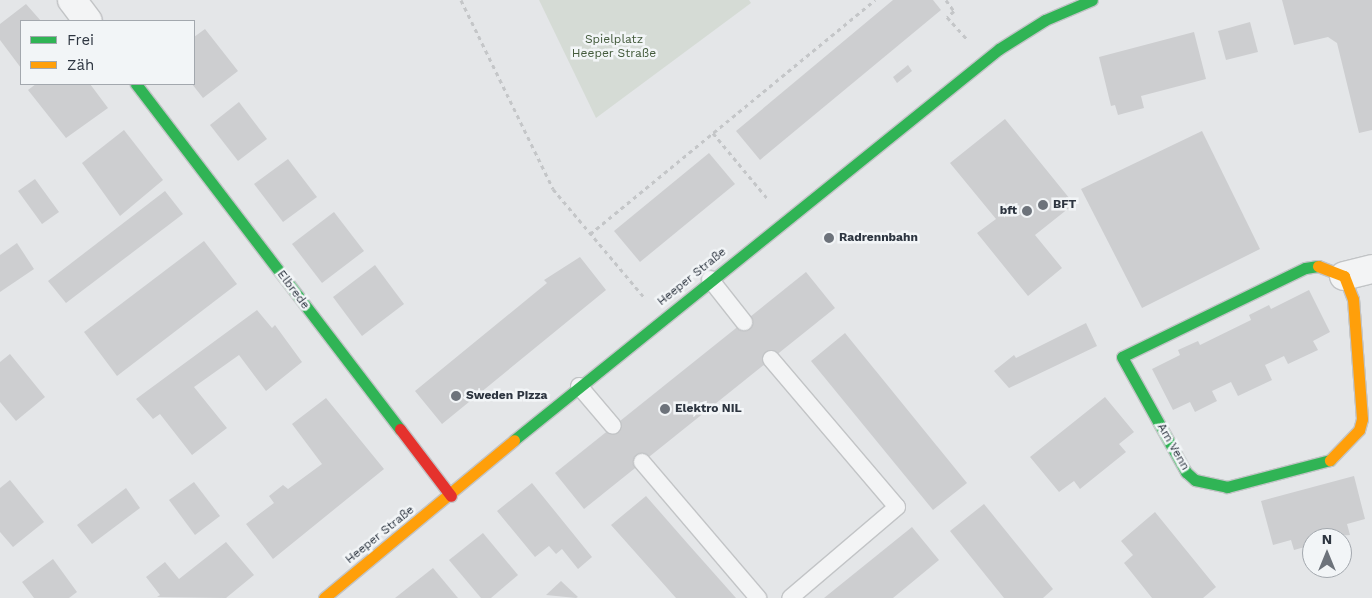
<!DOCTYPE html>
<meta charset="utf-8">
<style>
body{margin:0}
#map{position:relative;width:1372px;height:598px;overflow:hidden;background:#e4e6e8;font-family:"Work Sans",sans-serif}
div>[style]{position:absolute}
.green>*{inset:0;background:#d5dbd5}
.building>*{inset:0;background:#cdced0}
.path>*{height:3px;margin-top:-1.5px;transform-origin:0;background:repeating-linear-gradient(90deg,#c4c6c8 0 4px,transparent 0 8px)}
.roads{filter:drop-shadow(1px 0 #c2c4c6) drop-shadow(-1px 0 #c2c4c6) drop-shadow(0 1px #c2c4c6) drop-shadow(0 -1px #c2c4c6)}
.lane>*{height:16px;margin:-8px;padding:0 8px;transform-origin:8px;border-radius:8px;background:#f3f4f5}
.street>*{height:28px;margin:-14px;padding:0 14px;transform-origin:14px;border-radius:14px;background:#f3f4f5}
.fast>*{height:11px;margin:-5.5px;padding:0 5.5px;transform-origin:5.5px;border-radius:5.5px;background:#30b455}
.slow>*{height:11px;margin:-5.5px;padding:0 5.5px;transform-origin:5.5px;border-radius:5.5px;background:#ff9f0a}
.jam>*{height:11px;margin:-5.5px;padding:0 5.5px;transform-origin:5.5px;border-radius:5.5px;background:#e5322d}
.dots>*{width:14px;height:14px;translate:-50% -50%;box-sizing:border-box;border:2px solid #f2f5f7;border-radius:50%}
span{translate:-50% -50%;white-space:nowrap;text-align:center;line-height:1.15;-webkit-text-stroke:5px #f2f5f7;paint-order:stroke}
.park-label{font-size:12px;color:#435a3b}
.poi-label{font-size:12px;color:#2d3540;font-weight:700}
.left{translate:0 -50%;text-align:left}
.right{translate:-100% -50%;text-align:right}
.street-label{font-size:12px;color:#2d3540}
.legend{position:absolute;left:20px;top:20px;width:175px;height:65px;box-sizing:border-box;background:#f2f5f7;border:1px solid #a3a8ae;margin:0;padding:6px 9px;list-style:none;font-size:15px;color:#2d3540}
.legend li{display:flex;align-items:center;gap:10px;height:25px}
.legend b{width:25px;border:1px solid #a3a8ae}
.north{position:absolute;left:1302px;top:528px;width:50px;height:50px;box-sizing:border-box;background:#f2f5f7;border:1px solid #a3a8ae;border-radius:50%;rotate:0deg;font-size:14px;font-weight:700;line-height:20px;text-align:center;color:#2d3540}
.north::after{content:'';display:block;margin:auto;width:18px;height:22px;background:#6d737b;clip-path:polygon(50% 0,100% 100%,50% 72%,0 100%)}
</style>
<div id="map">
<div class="green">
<div style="clip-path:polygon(539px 0,749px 0,751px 3px,596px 118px)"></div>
</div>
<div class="building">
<div style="clip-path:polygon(893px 0,933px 0,941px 10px,760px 160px,736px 131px)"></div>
<div style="clip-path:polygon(1282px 0,1372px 0,1372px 130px,1359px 133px,1337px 43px,1328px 37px,1294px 45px)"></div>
<div style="clip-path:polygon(26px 4px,41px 21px,21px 21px,21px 68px,0 40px,0 24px)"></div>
<div style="clip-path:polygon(1250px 22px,1258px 52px,1226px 60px,1218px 31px)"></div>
<div style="clip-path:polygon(205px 29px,238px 71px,203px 98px,192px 84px,194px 37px)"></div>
<div style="clip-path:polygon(1194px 32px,1206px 79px,1141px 96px,1144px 108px,1118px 115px,1115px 105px,1111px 106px,1099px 57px)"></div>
<div style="clip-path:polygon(908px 65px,912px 71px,897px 83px,893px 77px)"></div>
<div style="clip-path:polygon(36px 84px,90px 84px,108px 108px,66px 138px,28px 90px)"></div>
<div style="clip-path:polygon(239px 102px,267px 139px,238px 161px,210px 125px)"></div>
<div style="clip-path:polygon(1005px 119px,1074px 204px,1035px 235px,1062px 268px,1028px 296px,977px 233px,996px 219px,950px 163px)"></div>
<div style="clip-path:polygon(124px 130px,163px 180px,120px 216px,82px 163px)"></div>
<div style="clip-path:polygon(1202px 131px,1260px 249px,1142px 308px,1081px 189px)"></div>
<div style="clip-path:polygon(709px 153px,735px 184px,640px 262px,614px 231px)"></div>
<div style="clip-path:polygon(288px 159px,317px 197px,283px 222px,254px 184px)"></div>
<div style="clip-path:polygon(35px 179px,59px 212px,42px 224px,18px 191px)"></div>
<div style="clip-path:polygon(165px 191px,183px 214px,66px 303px,48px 281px)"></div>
<div style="clip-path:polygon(334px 212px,364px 251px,322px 283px,292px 244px)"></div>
<div style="clip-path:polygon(204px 241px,237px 284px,117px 376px,84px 332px)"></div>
<div style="clip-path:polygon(17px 243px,34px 269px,0 292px,0 255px)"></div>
<div style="clip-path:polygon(580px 257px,606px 290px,442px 424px,415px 391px,547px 283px,544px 280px)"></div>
<div style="clip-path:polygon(375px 265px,404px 304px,362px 336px,333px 297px)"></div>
<div style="clip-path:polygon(806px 272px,835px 308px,584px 509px,555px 473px)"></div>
<div style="clip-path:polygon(1309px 290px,1330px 332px,1313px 341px,1318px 350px,1288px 364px,1284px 356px,1265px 365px,1272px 380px,1238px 396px,1231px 382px,1212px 391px,1217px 401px,1195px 412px,1190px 402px,1173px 410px,1152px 369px,1180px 355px,1178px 350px,1198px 341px,1200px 345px,1251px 320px,1249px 315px,1269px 305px,1271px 309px)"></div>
<div style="clip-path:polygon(257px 310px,272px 328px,275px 325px,302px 362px,266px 391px,239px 355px,194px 387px,227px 428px,192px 455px,160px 414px,153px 419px,136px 399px)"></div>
<div style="clip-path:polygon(1086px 323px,1097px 346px,1009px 388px,994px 371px,1014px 355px,1016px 358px)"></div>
<div style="clip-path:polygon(845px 333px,967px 483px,933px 510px,811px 361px)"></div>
<div style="clip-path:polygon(10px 354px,45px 397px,16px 421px,0 402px,0 362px)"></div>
<div style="clip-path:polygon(1105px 397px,1134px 432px,1119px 444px,1126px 452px,1080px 489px,1074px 481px,1059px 492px,1030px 457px)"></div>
<div style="clip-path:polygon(326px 398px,384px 469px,273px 559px,246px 524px,274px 503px,269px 496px,283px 485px,288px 489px,322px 464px,292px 424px)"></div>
<div style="clip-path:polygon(1354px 476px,1365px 519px,1347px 524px,1350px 535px,1312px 538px,1312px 545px,1294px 550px,1291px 540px,1273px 545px,1261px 501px)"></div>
<div style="clip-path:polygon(10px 480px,44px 522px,13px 547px,0 532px,0 488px)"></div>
<div style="clip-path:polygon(194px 482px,220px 516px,195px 535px,169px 500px)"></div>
<div style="clip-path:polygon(532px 483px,592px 557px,578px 569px,562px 549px,556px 554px,549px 546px,535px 557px,497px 511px)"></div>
<div style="clip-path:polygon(126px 488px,140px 508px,92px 544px,77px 525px)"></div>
<div style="clip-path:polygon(646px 496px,688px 544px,736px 598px,676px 598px,611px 525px)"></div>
<div style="clip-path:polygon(984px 504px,1053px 589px,1043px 598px,1004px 598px,950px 531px)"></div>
<div style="clip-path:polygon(1155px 512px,1216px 587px,1203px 598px,1152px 598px,1124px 563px,1133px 555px,1121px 541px)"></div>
<div style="clip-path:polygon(912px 527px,939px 560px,893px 598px,824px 598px)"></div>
<div style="clip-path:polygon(483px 533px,518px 575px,491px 598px,481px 598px,449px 560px)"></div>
<div style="clip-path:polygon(226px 542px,254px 575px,226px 598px,157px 597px,160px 595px,146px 577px,165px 562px,179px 579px)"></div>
<div style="clip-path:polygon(53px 559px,77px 592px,69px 598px,34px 598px,22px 582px)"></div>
<div style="clip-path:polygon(433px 568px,458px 598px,395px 598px)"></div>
<div style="clip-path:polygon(561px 581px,578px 597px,576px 598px,546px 595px)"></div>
</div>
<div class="path">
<div style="left:461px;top:0;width:210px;rotate:64deg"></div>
<div style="left:553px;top:189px;width:141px;rotate:49.9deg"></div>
<div style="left:946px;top:0;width:14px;rotate:54deg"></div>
<div style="left:954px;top:11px;width:9px;rotate:139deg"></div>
<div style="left:947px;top:17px;width:30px;rotate:48deg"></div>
<div style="left:713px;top:133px;width:85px;rotate:50.3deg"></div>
<div style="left:590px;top:234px;width:369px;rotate:-39.4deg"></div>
</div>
<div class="roads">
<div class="lane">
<div style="left:710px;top:279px;width:55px;rotate:51.7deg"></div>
<div style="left:771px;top:359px;width:194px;rotate:49.6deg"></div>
<div style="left:897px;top:507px;width:140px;rotate:139.6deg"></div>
<div style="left:579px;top:386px;width:52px;rotate:49.6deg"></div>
<div style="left:642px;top:462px;width:179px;rotate:49.5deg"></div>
</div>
<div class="street">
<div style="left:72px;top:0;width:26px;rotate:53deg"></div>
<div style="left:1344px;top:276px;width:29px;rotate:-14deg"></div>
</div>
<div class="fast">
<div style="left:136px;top:84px;width:434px;rotate:52.6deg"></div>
<div style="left:1318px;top:266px;width:13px;rotate:171deg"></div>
<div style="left:1305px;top:268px;width:203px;rotate:154.1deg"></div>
<div style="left:1122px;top:357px;width:132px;rotate:60.9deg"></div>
<div style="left:1186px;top:472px;width:12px;rotate:42deg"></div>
<div style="left:1195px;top:480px;width:33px;rotate:12deg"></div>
<div style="left:1227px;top:487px;width:106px;rotate:-14.7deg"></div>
<div style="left:514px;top:440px;width:623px;rotate:-38.88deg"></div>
<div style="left:999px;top:49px;width:54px;rotate:-32.2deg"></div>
<div style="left:1045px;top:20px;width:51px;rotate:-23.1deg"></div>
</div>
<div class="slow">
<div style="left:1318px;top:266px;width:28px;rotate:21deg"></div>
<div style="left:1344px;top:276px;width:25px;rotate:69deg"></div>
<div style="left:1353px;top:299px;width:120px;rotate:85.7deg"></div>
<div style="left:1362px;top:419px;width:11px;rotate:105deg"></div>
<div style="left:1359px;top:430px;width:42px;rotate:134deg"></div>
<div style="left:324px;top:598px;width:247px;rotate:-39.7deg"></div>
</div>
<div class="jam">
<div style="left:400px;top:429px;width:84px;rotate:52.7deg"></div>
</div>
</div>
<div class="dots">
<div style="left:1043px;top:205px;background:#6d737b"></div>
<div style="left:1027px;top:211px;background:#6d737b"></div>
<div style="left:829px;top:238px;background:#6d737b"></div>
<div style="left:456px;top:396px;background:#6d737b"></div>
<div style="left:665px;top:409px;background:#6d737b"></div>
</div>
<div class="park-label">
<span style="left:614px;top:47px">Spielplatz<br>Heeper Straße</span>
</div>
<div class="poi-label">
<span class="left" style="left:1053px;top:205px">BFT</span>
<span class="right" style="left:1017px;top:211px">bft</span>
<span class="left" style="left:839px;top:238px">Radrennbahn</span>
<span class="left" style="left:466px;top:396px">Sweden Pizza</span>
<span class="left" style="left:675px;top:409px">Elektro NIL</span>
</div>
<div class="street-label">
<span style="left:692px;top:277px;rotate:-39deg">Heeper Straße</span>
<span style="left:293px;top:290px;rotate:53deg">Elbrede</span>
<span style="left:1173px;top:447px;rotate:60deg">Am Venn</span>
<span style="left:380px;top:535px;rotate:-39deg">Heeper Straße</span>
</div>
<ul class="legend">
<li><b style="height:6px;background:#30b455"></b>Frei</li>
<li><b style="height:6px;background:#ff9f0a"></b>Zäh</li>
</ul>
<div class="north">N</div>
</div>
